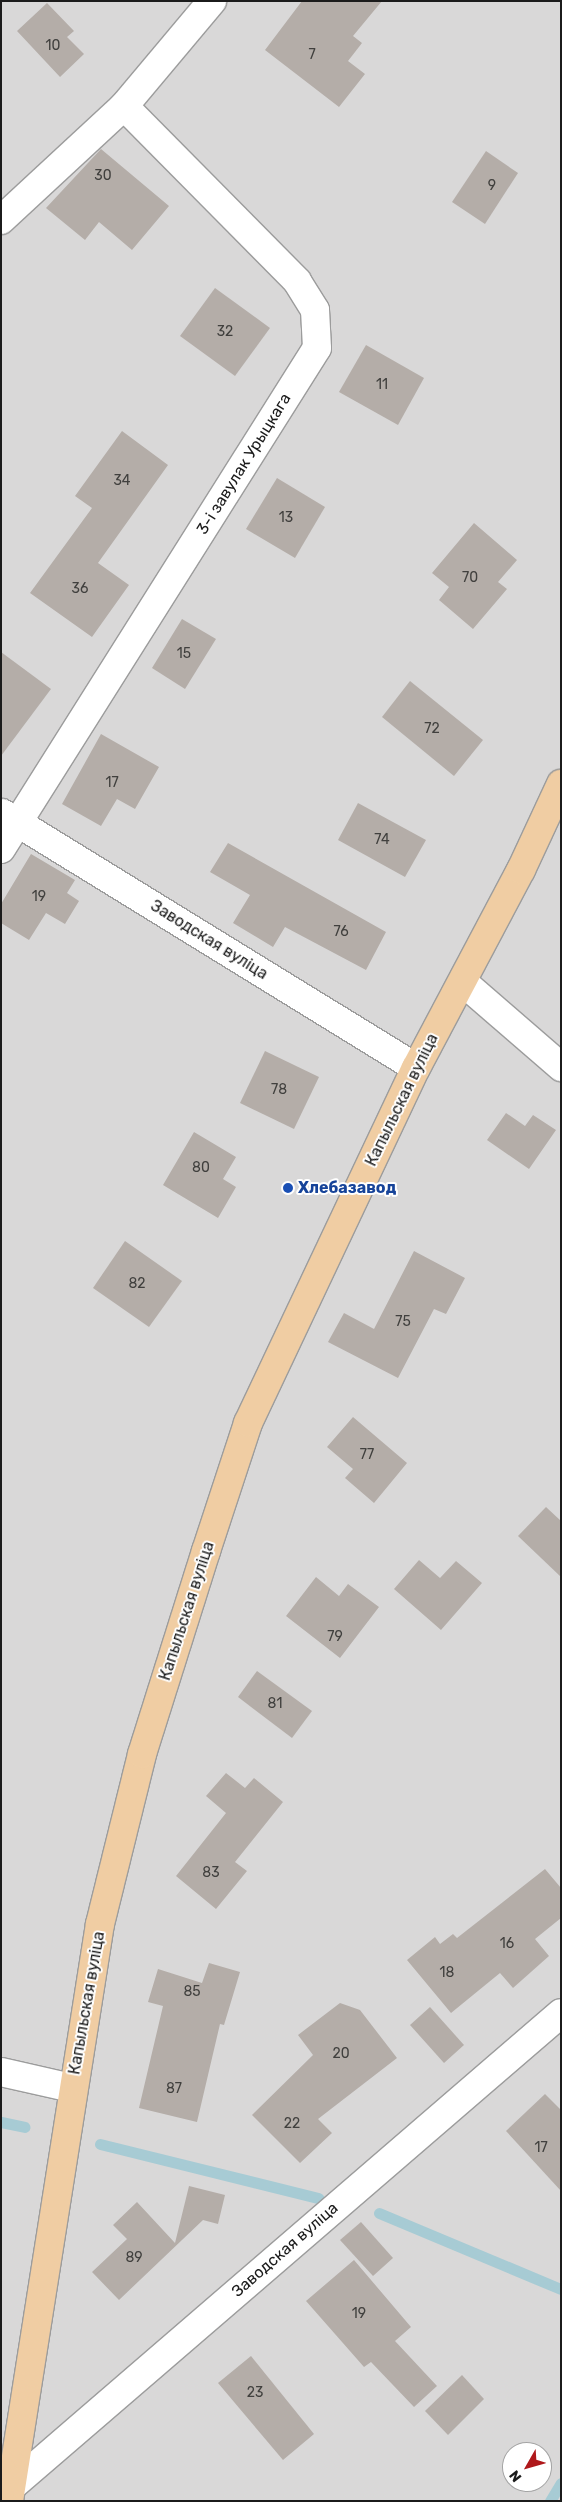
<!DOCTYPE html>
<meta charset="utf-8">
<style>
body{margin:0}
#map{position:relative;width:562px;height:2502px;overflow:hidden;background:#ebe8e2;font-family:Rubik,sans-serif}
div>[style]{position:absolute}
.residential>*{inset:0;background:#d9d8d8}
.stream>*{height:11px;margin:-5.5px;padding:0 5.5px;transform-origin:5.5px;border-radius:5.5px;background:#a7cbd4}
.building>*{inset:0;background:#b4ada8}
.roads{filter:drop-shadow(1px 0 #9c9c9c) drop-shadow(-1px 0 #9c9c9c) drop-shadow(0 1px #9c9c9c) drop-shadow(0 -1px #9c9c9c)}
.minor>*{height:28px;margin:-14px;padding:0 14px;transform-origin:14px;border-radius:14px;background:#fff}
.major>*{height:28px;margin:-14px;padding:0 14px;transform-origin:14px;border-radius:14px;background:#f0cda3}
.dots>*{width:14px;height:14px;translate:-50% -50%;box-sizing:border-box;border:2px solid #fff;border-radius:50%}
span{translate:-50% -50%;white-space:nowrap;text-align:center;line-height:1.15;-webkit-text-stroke:4px #fff;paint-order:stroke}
.number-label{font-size:14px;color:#41403e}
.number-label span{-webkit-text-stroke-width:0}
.street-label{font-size:16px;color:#1b1b1b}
.transit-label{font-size:16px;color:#164399;font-weight:700}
.left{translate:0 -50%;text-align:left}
.frame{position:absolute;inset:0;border:2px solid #1b1b1b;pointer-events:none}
.north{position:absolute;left:502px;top:2442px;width:50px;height:50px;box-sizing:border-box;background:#fff;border:1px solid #a4a4a4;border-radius:50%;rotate:232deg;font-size:14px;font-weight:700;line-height:20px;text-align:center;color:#1b1b1b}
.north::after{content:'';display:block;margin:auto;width:18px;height:22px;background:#af181b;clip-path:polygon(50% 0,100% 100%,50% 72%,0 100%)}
</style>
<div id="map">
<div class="residential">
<div style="clip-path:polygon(evenodd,1px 1px,561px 1px,561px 2501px,1px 2501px,1px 1px,512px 2452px,542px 2452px,542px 2482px,512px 2482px,512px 2452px)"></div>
</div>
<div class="stream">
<div style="left:1px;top:2122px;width:24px;rotate:12deg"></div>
<div style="left:100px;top:2144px;width:225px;rotate:13.9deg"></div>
<div style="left:379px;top:2213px;width:197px;rotate:22.7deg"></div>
<div style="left:550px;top:2501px;width:21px;rotate:-59deg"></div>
</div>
<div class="building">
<div style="clip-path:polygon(302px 1px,382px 1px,353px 36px,362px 43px,348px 61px,365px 74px,339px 107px,265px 50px)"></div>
<div style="clip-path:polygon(47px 3px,74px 31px,67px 37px,84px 54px,60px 77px,17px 31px)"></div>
<div style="clip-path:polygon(101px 149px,169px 206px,132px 250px,99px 222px,85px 240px,46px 208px)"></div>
<div style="clip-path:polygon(486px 151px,518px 173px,485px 224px,452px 202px)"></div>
<div style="clip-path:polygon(215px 288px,270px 328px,235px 376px,180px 336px)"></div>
<div style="clip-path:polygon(366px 345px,424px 378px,398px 425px,339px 392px)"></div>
<div style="clip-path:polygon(122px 431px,168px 465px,98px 563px,129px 585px,92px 637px,30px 593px,92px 508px,75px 496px)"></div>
<div style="clip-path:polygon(277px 478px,325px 507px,295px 558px,246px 529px)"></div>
<div style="clip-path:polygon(474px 523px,517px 560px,498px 582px,507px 589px,473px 629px,439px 600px,449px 587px,432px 573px)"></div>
<div style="clip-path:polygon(182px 619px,216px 639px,185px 689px,152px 668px)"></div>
<div style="clip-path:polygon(1px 652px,51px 689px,1px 756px)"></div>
<div style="clip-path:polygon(410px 681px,483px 740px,454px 776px,382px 717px)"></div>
<div style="clip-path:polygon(101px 734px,159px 767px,135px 809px,117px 799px,101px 826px,62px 804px)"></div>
<div style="clip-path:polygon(358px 803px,426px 840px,405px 877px,338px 840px)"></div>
<div style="clip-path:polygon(228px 843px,386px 932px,366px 970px,285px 927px,273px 947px,233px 923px,250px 895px,210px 872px)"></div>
<div style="clip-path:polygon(31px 854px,75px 880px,67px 893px,79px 901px,65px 924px,46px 913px,29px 940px,1px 923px,1px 904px)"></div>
<div style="clip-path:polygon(265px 1051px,319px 1077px,294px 1129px,240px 1103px)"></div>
<div style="clip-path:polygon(506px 1113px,525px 1126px,533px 1115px,556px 1130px,529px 1169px,487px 1140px)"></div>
<div style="clip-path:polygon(194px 1132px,236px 1157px,223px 1179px,236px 1187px,218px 1218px,163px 1185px)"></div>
<div style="clip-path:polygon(125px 1241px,182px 1281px,149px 1327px,93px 1288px)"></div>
<div style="clip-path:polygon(414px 1251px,465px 1278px,446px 1314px,434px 1309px,398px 1378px,328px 1342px,344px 1313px,374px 1329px)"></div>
<div style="clip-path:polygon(353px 1417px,407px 1463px,374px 1503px,345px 1478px,353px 1469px,327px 1447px)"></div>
<div style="clip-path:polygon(546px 1507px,561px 1521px,561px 1577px,518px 1536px)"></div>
<div style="clip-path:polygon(419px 1560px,440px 1578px,456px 1561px,482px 1583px,441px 1630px,394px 1589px)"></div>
<div style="clip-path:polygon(316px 1577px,339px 1596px,348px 1584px,379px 1607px,340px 1658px,286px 1616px)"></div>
<div style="clip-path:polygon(257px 1671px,312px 1711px,292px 1738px,238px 1697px)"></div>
<div style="clip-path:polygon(226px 1773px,245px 1788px,254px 1778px,283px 1802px,235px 1862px,247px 1871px,216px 1909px,176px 1876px,226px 1813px,206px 1796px)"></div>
<div style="clip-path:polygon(545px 1869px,561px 1888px,561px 1918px,535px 1939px,549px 1956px,513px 1988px,500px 1973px,451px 2013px,407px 1960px,435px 1937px,440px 1944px,453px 1934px,457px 1938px)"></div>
<div style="clip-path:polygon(209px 1963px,240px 1972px,224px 2025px,220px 2024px,197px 2122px,139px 2108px,163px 2006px,148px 2002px,158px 1969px,202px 1983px)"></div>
<div style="clip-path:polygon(340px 2003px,360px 2010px,397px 2058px,318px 2119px,332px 2133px,300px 2163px,252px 2115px,313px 2055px,298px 2035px)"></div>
<div style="clip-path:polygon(430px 2007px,464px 2045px,444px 2063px,410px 2025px)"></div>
<div style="clip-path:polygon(545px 2094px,561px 2110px,561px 2191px,506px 2131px)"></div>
<div style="clip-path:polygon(189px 2186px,225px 2195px,218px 2224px,203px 2220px,119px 2300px,92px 2272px,127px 2239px,113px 2225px,137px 2202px,175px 2243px)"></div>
<div style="clip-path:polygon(361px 2222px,393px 2258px,373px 2276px,340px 2240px)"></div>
<div style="clip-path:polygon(354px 2260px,411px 2327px,395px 2341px,437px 2386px,414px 2407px,371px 2362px,364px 2367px,306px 2301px)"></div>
<div style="clip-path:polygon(251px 2356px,314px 2434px,283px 2460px,218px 2383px)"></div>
<div style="clip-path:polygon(462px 2375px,484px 2399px,448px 2435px,425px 2411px)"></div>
</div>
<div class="roads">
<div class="minor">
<div style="left:1px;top:220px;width:168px;rotate:-42.8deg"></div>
<div style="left:124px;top:106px;width:137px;rotate:-50deg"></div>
<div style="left:2px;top:813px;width:486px;rotate:31.6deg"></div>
<div style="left:1px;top:849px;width:592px;rotate:-57.76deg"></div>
<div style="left:317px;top:348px;width:38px;rotate:-93deg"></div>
<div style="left:315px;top:310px;width:34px;rotate:-122deg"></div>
<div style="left:297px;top:281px;width:246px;rotate:-134.7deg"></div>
<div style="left:463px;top:982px;width:130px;rotate:40.9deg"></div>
<div style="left:1px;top:2072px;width:73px;rotate:12.7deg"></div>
<div style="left:10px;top:2488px;width:727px;rotate:-40.76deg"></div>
</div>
<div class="major">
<div style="left:9px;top:2501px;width:584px;rotate:-81.04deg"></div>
<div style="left:100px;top:1924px;width:175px;rotate:-76.1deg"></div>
<div style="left:142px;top:1754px;width:213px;rotate:-72.5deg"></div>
<div style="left:206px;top:1551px;width:135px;rotate:-71.8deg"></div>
<div style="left:248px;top:1423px;width:393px;rotate:-64.7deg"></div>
<div style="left:416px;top:1068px;width:224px;rotate:-62.1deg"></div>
<div style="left:521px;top:870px;width:95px;rotate:-65.1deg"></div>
</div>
</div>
<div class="dots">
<div style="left:288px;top:1188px;background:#1a4fb4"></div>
</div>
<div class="number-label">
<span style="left:53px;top:46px">10</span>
<span style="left:312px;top:55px">7</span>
<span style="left:103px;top:176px">30</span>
<span style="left:492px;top:186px">9</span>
<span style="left:225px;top:332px">32</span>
<span style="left:382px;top:385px">11</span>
<span style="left:122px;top:481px">34</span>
<span style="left:286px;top:518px">13</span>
<span style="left:470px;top:578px">70</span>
<span style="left:80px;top:589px">36</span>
<span style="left:184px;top:654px">15</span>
<span style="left:432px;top:729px">72</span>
<span style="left:112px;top:783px">17</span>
<span style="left:382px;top:840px">74</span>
<span style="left:39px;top:897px">19</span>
<span style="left:341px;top:932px">76</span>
<span style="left:279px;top:1090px">78</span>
<span style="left:201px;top:1168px">80</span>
<span style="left:137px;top:1284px">82</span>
<span style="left:403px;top:1322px">75</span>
<span style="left:367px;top:1455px">77</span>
<span style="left:335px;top:1637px">79</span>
<span style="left:275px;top:1704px">81</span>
<span style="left:211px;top:1873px">83</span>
<span style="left:507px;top:1944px">16</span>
<span style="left:447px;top:1973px">18</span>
<span style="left:192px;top:1992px">85</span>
<span style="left:341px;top:2054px">20</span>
<span style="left:174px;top:2089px">87</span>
<span style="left:292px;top:2124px">22</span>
<span style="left:541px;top:2148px">17</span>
<span style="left:134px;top:2258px">89</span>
<span style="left:359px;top:2314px">19</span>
<span style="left:255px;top:2393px">23</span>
</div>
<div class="street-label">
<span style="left:244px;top:464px;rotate:-58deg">3-і завулак Урыцкага</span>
<span style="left:209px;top:940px;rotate:32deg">Заводская вуліца</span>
<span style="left:402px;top:1100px;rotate:-64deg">Капыльская вуліца</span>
<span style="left:187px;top:1611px;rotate:-72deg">Капыльская вуліца</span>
<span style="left:87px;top:2003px;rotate:-80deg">Капыльская вуліца</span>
<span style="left:285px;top:2250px;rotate:-41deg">Заводская вуліца</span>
</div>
<div class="transit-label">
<span class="left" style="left:298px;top:1188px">Хлебазавод</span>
</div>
<div class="frame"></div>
<div class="north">N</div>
</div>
